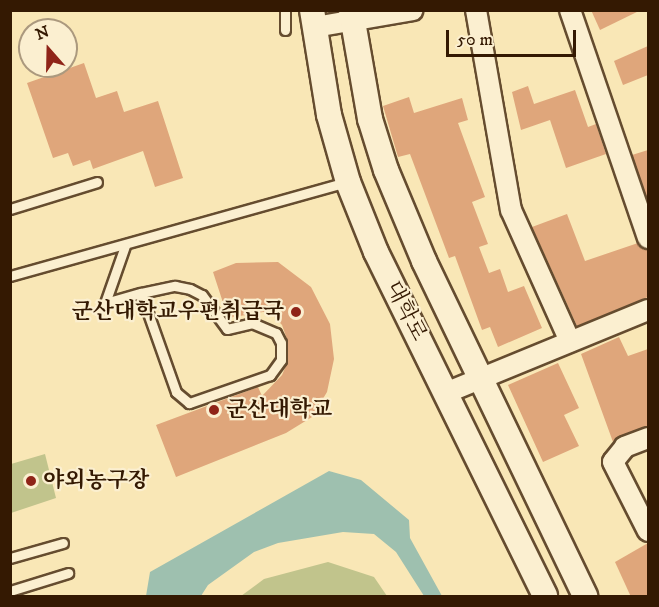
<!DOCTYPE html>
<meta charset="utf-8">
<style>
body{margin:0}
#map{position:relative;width:659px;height:607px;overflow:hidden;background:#f9e7b6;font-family:"IM FELL DW Pica","Noto Serif KR",serif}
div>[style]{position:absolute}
.green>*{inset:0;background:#c1c48c}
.water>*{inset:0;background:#9ec0af}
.building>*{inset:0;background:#dfa67b}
.roads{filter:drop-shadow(2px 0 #654c2f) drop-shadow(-2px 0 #654c2f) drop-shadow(0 2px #654c2f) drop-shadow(0 -2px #654c2f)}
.service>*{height:9px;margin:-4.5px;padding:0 4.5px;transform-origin:4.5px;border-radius:4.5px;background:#fbefd0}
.minor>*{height:20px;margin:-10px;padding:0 10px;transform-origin:10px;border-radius:10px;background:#fbefd0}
.tertiary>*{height:24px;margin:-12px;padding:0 12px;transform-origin:12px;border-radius:12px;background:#fbefd0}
.dots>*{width:16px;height:16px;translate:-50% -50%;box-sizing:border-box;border:3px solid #fbefd0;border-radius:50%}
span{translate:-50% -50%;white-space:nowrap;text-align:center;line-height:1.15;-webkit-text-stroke:4.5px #fbefd0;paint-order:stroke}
.street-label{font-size:22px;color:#341902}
.poi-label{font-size:22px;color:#341902;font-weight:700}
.right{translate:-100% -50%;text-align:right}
.left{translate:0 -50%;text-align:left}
.frame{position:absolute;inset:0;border:12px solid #341902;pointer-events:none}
.north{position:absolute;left:18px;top:18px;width:60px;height:60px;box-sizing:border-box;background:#fbefd0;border:2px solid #ab997e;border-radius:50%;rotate:340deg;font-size:16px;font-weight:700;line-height:24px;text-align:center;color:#341902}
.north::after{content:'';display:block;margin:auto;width:21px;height:27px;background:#8f2418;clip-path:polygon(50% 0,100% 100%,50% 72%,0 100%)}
.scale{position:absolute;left:446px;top:30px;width:130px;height:27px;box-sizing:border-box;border:3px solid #341902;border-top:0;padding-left:8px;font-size:18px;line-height:21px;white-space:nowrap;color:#341902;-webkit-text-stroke:4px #fbefd0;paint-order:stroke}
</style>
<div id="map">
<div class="green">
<div style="clip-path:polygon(45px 454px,56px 498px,11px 513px,11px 464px)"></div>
<div style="clip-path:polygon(328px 562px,374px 577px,387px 596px,241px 596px,264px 579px)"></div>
</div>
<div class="water">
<div style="clip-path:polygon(329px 471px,361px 480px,409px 520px,410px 538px,442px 596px,424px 596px,396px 552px,374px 534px,343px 532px,278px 543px,254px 552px,208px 585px,201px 596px,146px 596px,150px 572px)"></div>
</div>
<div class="building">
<div style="clip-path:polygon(591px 10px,641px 10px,600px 30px)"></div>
<div style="clip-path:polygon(648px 46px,648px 75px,623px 85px,614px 61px)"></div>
<div style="clip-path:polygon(84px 63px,96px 98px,117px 91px,124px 112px,158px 101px,183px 178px,155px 187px,143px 151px,93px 169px,90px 160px,73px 166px,68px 153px,53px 158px,27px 83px)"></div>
<div style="clip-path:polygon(528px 86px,534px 104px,575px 90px,588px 127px,596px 124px,606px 154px,566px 168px,550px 120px,521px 130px,512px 92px)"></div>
<div style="clip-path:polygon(409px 97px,414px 113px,462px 98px,468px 120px,458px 123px,485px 197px,472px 202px,488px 244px,479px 247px,489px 273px,500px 269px,508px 292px,524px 286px,542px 328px,498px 347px,490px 327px,482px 330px,455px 256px,449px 258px,410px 154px,398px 157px,383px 106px)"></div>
<div style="clip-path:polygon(648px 150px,648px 202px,632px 155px)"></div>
<div style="clip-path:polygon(567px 214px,585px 261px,638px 243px,648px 250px,648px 297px,577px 326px,532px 227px)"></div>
<div style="clip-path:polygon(278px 262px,311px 287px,330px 324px,334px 359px,327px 392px,312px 417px,286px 433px,176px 477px,156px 425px,258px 387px,262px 396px,282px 375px,288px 361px,288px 342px,282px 325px,269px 311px,228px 318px,213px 272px,236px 263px)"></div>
<div style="clip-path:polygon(619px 337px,628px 356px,648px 349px,648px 426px,613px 442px,581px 354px)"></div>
<div style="clip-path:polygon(558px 363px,579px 408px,564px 415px,579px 446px,543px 462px,508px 385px)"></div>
<div style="clip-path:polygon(648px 543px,648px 597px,631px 597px,615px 562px)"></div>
</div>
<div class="roads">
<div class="service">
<div style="left:285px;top:10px;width:20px;rotate:90deg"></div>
<div style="left:10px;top:209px;width:91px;rotate:-17.2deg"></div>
<div style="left:10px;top:276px;width:349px;rotate:-15.6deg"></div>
<div style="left:105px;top:303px;width:37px;rotate:-16deg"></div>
<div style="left:141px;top:293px;width:35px;rotate:-12deg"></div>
<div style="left:175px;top:286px;width:15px;rotate:11deg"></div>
<div style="left:190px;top:289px;width:13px;rotate:27deg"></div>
<div style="left:202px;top:295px;width:42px;rotate:53.7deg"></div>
<div style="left:227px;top:329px;width:26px;rotate:-13deg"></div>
<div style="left:252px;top:323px;width:26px;rotate:23deg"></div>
<div style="left:276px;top:333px;width:11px;rotate:63deg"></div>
<div style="left:281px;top:343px;width:17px;rotate:90deg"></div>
<div style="left:281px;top:360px;width:19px;rotate:126deg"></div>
<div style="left:270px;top:375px;width:86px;rotate:160.9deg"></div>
<div style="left:189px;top:403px;width:17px;rotate:-140deg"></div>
<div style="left:176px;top:392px;width:105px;rotate:-109.5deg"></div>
<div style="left:105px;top:303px;width:60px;rotate:-70.7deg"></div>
<div style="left:10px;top:558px;width:55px;rotate:-15.8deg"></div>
<div style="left:10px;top:591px;width:61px;rotate:-17.2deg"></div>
</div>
<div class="minor">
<div style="left:476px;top:10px;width:203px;rotate:80.1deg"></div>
<div style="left:511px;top:210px;width:144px;rotate:65.8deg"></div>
<div style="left:570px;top:10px;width:241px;rotate:71.1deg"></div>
<div style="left:315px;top:27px;width:99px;rotate:-9.8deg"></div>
<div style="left:448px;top:392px;width:216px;rotate:-22.3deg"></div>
<div style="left:648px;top:438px;width:25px;rotate:159deg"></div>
<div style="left:625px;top:447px;width:19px;rotate:129deg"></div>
<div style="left:613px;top:462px;width:77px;rotate:63.1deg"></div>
</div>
<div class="tertiary">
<div style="left:312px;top:10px;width:106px;rotate:80.8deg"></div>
<div style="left:329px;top:115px;width:70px;rotate:74.2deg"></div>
<div style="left:348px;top:182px;width:75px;rotate:68.2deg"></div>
<div style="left:376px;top:252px;width:383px;rotate:63.8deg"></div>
<div style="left:351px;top:10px;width:111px;rotate:80.1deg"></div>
<div style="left:370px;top:119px;width:53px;rotate:72.6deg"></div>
<div style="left:386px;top:170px;width:99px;rotate:67.3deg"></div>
<div style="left:424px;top:261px;width:372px;rotate:64.3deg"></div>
</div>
</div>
<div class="dots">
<div style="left:296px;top:312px;background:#8f2418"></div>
<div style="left:214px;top:410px;background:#8f2418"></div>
<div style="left:31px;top:481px;background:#8f2418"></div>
</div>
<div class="street-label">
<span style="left:406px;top:311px;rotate:63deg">대학로</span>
</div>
<div class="poi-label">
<span class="right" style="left:284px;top:312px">군산대학교우편취급국</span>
<span class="left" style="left:226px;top:410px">군산대학교</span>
<span class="left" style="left:43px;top:481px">야외농구장</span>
</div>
<div class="frame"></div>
<div class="north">N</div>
<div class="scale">50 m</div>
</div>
